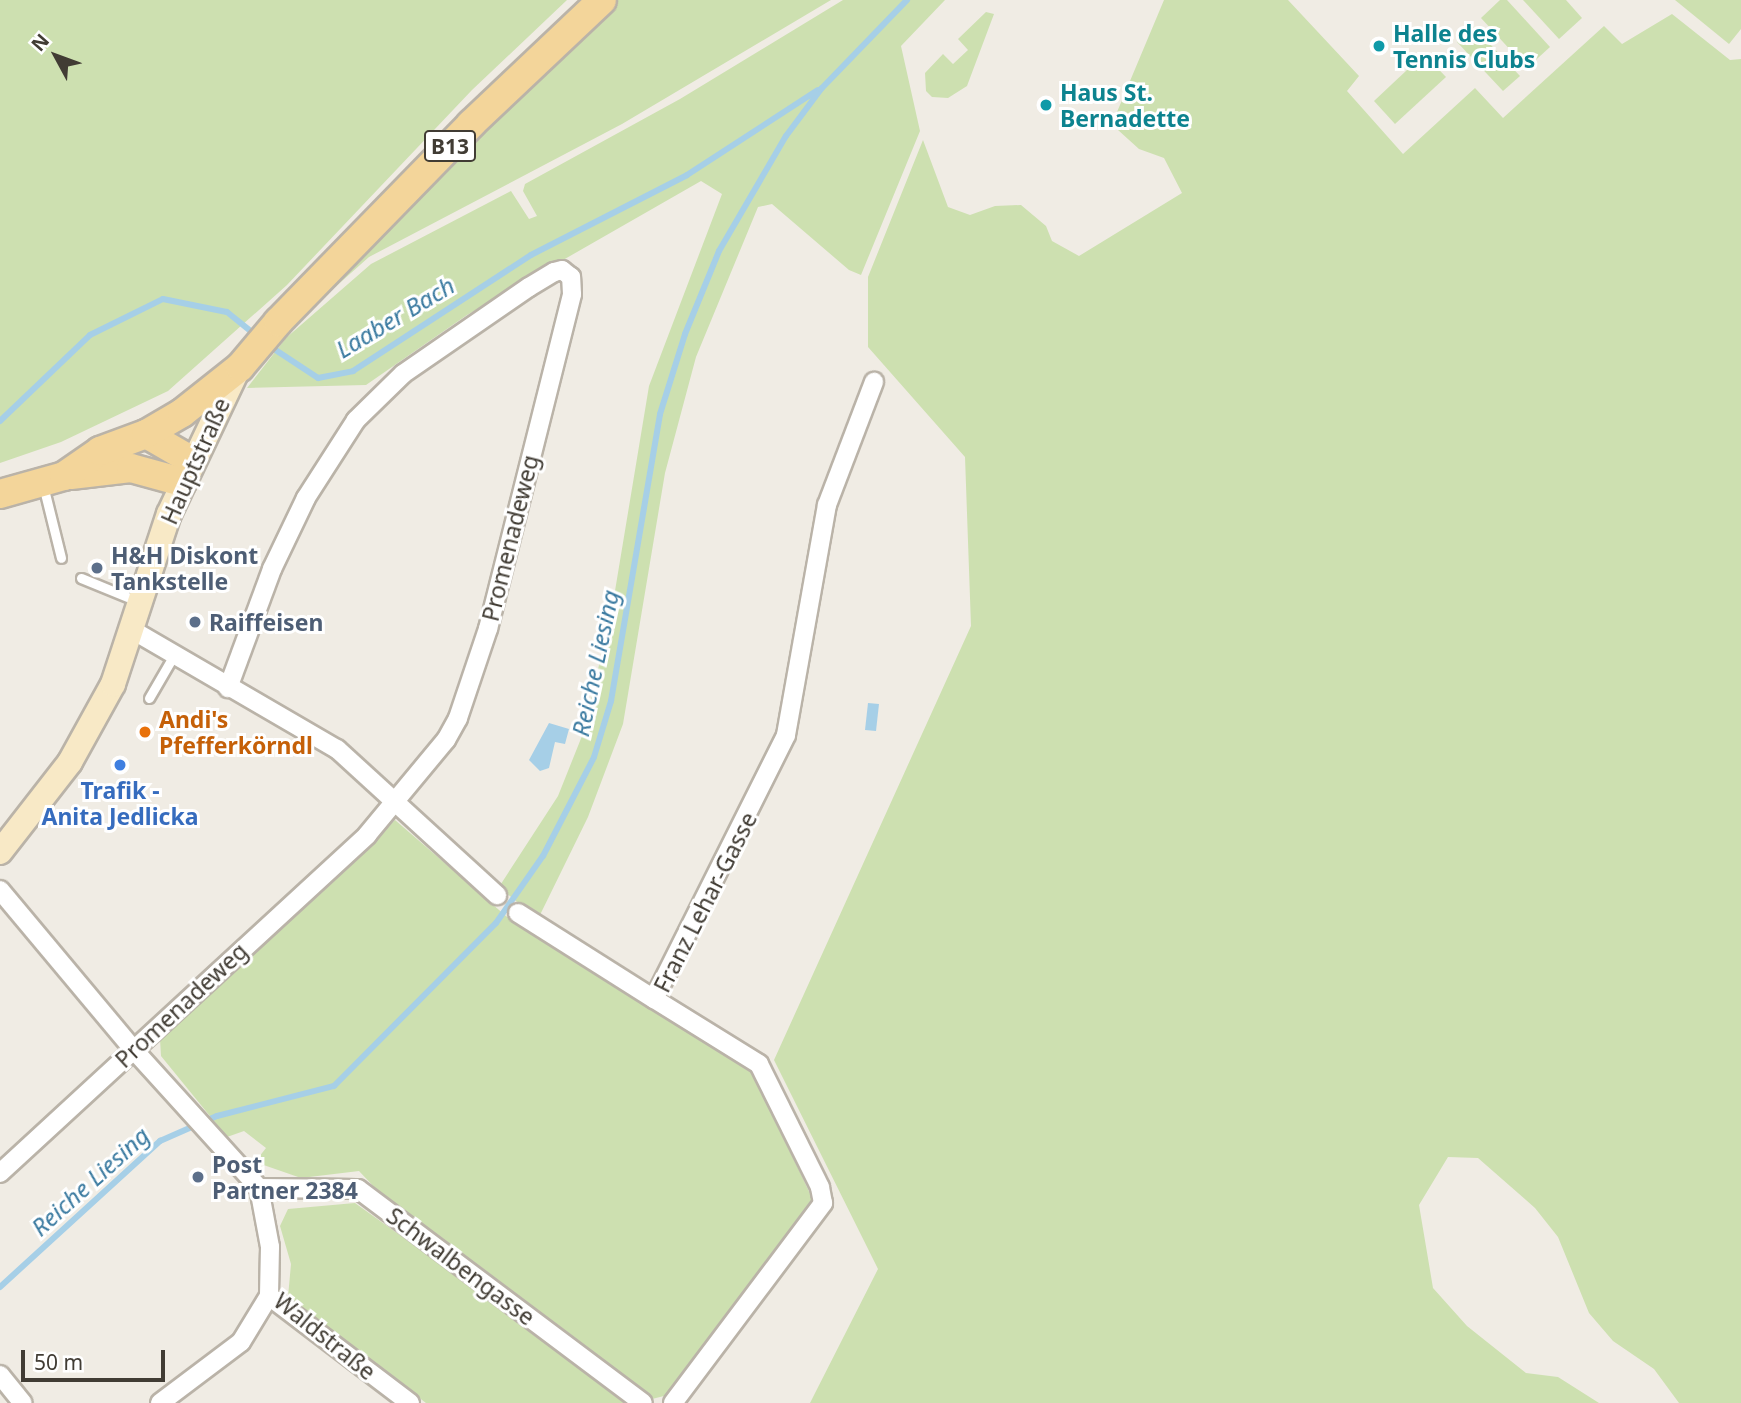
<!DOCTYPE html>
<meta charset="utf-8">
<style>
body{margin:0}
#map{position:relative;width:1741px;height:1403px;overflow:hidden;background:#f0ece4;font-family:"Noto Sans",sans-serif}
div>[style]{position:absolute}
.green>*{inset:0;background:#cde0b0}
.water>*{inset:0;background:#a6cfe7}
.stream>*{height:6px;margin:-3px;padding:0 3px;transform-origin:3px;border-radius:3px;background:#a6cfe7}
.roads{filter:drop-shadow(2px 0 #bab3a8) drop-shadow(-2px 0 #bab3a8) drop-shadow(0 2px #bab3a8) drop-shadow(0 -2px #bab3a8)}
.service>*{height:9px;margin:-4.5px;padding:0 4.5px;transform-origin:4.5px;border-radius:4.5px;background:#fff}
.minor>*{height:18px;margin:-9px;padding:0 9px;transform-origin:9px;border-radius:9px;background:#fff}
.secondary>*{height:24px;margin:-12px;padding:0 12px;transform-origin:12px;border-radius:12px;background:#f8e9c6}
.primary>*{height:28px;margin:-14px;padding:0 14px;transform-origin:14px;border-radius:14px;background:#f3d59a}
.dots>*{width:19px;height:19px;translate:-50% -50%;box-sizing:border-box;border:4px solid #fff;border-radius:50%}
span{translate:-50% -50%;white-space:nowrap;text-align:center;line-height:1.15;-webkit-text-stroke:6px #fff;paint-order:stroke}
.shield-label span{padding:2px 5px;background:#fff;border:2px solid;border-radius:5px;-webkit-text-stroke-width:0}
.shield-label{font-size:21px;color:#413c34;font-weight:700}
.culture-label{font-size:23px;color:#0d838f;font-weight:700}
.left{translate:0 -50%;text-align:left}
.street-label{font-size:23px;color:#413c34}
.service-label{font-size:23px;color:#4e5e75;font-weight:700}
.food-label{font-size:23px;color:#c56008;font-weight:700}
.shop-label{font-size:23px;color:#366cbe;font-weight:700}
.water-label{font-size:24px;color:#3a7aa0;font-style:italic}
.north{position:absolute;left:21px;top:21px;width:70px;height:70px;-webkit-text-stroke:5px #fff;paint-order:stroke;rotate:311deg;font-size:19px;font-weight:700;line-height:28px;text-align:center;color:#413c34}
.north::after{content:'';display:block;margin:auto;width:24px;height:32px;background:#413c34;clip-path:polygon(50% 0,100% 100%,50% 72%,0 100%)}
.scale{position:absolute;left:21px;top:1350px;width:144px;height:32px;box-sizing:border-box;border:4px solid #413c34;border-top:0;padding-left:9px;font-size:21px;line-height:24px;white-space:nowrap;color:#413c34;-webkit-text-stroke:5px #fff;paint-order:stroke}
</style>
<div id="map">
<div class="green">
<div style="clip-path:polygon(0 0,567px 0,472px 90px,287px 285px,168px 391px,61px 442px,0 463px)"></div>
<div style="clip-path:polygon(616px 0,831px 0,622px 124px,369px 257px,298px 320px,490px 120px)"></div>
<div style="clip-path:polygon(843px 0,945px 0,901px 46px,920px 131px,861px 275px,849px 270px,772px 204px,758px 207px,696px 357px,665px 473px,623px 724px,588px 817px,538px 919px,499px 887px,558px 796px,582px 736px,611px 615px,649px 386px,722px 194px,701px 181px,467px 315px,366px 385px,247px 388px,286px 338px,371px 264px,511px 191px,529px 219px,537px 216px,523px 191px,525px 184px,680px 99px)"></div>
<div style="clip-path:polygon(1164px 0,1288px 0,1359px 76px,1347px 91px,1403px 154px,1475px 88px,1503px 118px,1604px 26px,1622px 44px,1672px 14px,1730px 60px,1741px 59px,1741px 1403px,1679px 1403px,1654px 1369px,1613px 1341px,1589px 1313px,1558px 1237px,1535px 1208px,1478px 1158px,1448px 1157px,1419px 1205px,1433px 1288px,1467px 1326px,1526px 1373px,1558px 1377px,1599px 1403px,810px 1403px,878px 1269px,774px 1060px,971px 626px,965px 457px,868px 347px,868px 277px,923px 140px,948px 207px,970px 215px,995px 206px,1021px 205px,1046px 226px,1052px 241px,1079px 256px,1182px 193px,1164px 158px,1139px 149px,1118px 130px,1117px 112px)"></div>
<div style="clip-path:polygon(1500px 0,1507px 0,1550px 47px,1527px 68px,1481px 18px)"></div>
<div style="clip-path:polygon(1523px 0,1566px 0,1582px 18px,1559px 39px)"></div>
<div style="clip-path:polygon(1675px 0,1741px 0,1741px 29px,1729px 44px)"></div>
<div style="clip-path:polygon(986px 12px,994px 14px,967px 86px,948px 98px,932px 97px,926px 91px,925px 73px,943px 54px,953px 64px,968px 50px,958px 39px)"></div>
<div style="clip-path:polygon(1473px 26px,1520px 76px,1503px 91px,1457px 42px)"></div>
<div style="clip-path:polygon(1424px 54px,1446px 77px,1395px 124px,1374px 101px)"></div>
<div style="clip-path:polygon(395px 820px,513px 922px,753px 1072px,813px 1200px,668px 1395px,652px 1399px,394px 1208px,359px 1171px,301px 1178px,255px 1162px,266px 1148px,244px 1131px,227px 1137px,161px 1056px,160px 1039px)"></div>
<div style="clip-path:polygon(355px 1203px,570px 1357px,627px 1403px,426px 1403px,288px 1297px,291px 1264px,280px 1226px,288px 1209px)"></div>
</div>
<div class="water">
<div style="clip-path:polygon(868px 703px,879px 704px,876px 731px,865px 730px)"></div>
<div style="clip-path:polygon(549px 723px,569px 729px,565px 744px,555px 742px,549px 768px,540px 771px,529px 760px)"></div>
</div>
<div class="stream">
<div style="left:268px;top:345px;width:60px;rotate:33.4deg"></div>
<div style="left:318px;top:378px;width:36px;rotate:-11deg"></div>
<div style="left:353px;top:371px;width:212px;rotate:-33.1deg"></div>
<div style="left:531px;top:255px;width:175px;rotate:-27.1deg"></div>
<div style="left:687px;top:175px;width:156px;rotate:-33deg"></div>
<div style="left:0;top:421px;width:124px;rotate:-43.7deg"></div>
<div style="left:90px;top:335px;width:81px;rotate:-26.3deg"></div>
<div style="left:163px;top:299px;width:65px;rotate:11.5deg"></div>
<div style="left:227px;top:312px;width:38px;rotate:39deg"></div>
<div style="left:0;top:1287px;width:217px;rotate:-42.4deg"></div>
<div style="left:160px;top:1141px;width:62px;rotate:-23.7deg"></div>
<div style="left:217px;top:1116px;width:121px;rotate:-14.4deg"></div>
<div style="left:334px;top:1086px;width:230px;rotate:-45.2deg"></div>
<div style="left:496px;top:923px;width:82px;rotate:-55deg"></div>
<div style="left:543px;top:856px;width:111px;rotate:-62.7deg"></div>
<div style="left:594px;top:757px;width:59px;rotate:-73.1deg"></div>
<div style="left:611px;top:701px;width:291px;rotate:-80.3deg"></div>
<div style="left:660px;top:414px;width:84px;rotate:-72.6deg"></div>
<div style="left:685px;top:334px;width:90px;rotate:-67.7deg"></div>
<div style="left:719px;top:251px;width:133px;rotate:-59.8deg"></div>
<div style="left:786px;top:136px;width:59px;rotate:-53.3deg"></div>
<div style="left:821px;top:89px;width:124px;rotate:-46deg"></div>
</div>
<div class="roads">
<div class="service">
<div style="left:43px;top:485px;width:75px;rotate:76.1deg"></div>
<div style="left:81px;top:578px;width:61px;rotate:22.3deg"></div>
<div style="left:149px;top:698px;width:50px;rotate:-59.8deg"></div>
</div>
<div class="minor">
<div style="left:134px;top:631px;width:235px;rotate:30.2deg"></div>
<div style="left:337px;top:749px;width:217px;rotate:42.4deg"></div>
<div style="left:0;top:890px;width:207px;rotate:50.1deg"></div>
<div style="left:133px;top:1049px;width:188px;rotate:47.8deg"></div>
<div style="left:259px;top:1188px;width:60px;rotate:79.4deg"></div>
<div style="left:270px;top:1247px;width:49px;rotate:91.2deg"></div>
<div style="left:269px;top:1296px;width:177px;rotate:37.2deg"></div>
<div style="left:518px;top:913px;width:161px;rotate:32.3deg"></div>
<div style="left:0;top:1173px;width:499px;rotate:-42.6deg"></div>
<div style="left:367px;top:835px;width:124px;rotate:-50.3deg"></div>
<div style="left:446px;top:740px;width:25px;rotate:-61deg"></div>
<div style="left:458px;top:718px;width:94px;rotate:-71.4deg"></div>
<div style="left:488px;top:629px;width:345px;rotate:-75.9deg"></div>
<div style="left:572px;top:294px;width:17px;rotate:-93deg"></div>
<div style="left:571px;top:277px;width:11px;rotate:-142deg"></div>
<div style="left:562px;top:270px;width:8px;rotate:166deg"></div>
<div style="left:554px;top:272px;width:29px;rotate:149deg"></div>
<div style="left:529px;top:287px;width:153px;rotate:145.4deg"></div>
<div style="left:403px;top:374px;width:66px;rotate:135.6deg"></div>
<div style="left:356px;top:420px;width:93px;rotate:122.7deg"></div>
<div style="left:306px;top:498px;width:79px;rotate:115.6deg"></div>
<div style="left:272px;top:569px;width:127px;rotate:110.3deg"></div>
<div style="left:259px;top:1188px;width:99px;rotate:0.6deg"></div>
<div style="left:358px;top:1189px;width:356px;rotate:36.9deg"></div>
<div style="left:0;top:1375px;width:36px;rotate:51deg"></div>
<div style="left:160px;top:1403px;width:101px;rotate:-37deg"></div>
<div style="left:241px;top:1342px;width:54px;rotate:-58.7deg"></div>
<div style="left:673px;top:1403px;width:250px;rotate:-53.1deg"></div>
<div style="left:823px;top:1203px;width:16px;rotate:-101deg"></div>
<div style="left:820px;top:1187px;width:137px;rotate:-116.4deg"></div>
<div style="left:759px;top:1064px;width:123px;rotate:-148.2deg"></div>
<div style="left:654px;top:999px;width:295px;rotate:-63.4deg"></div>
<div style="left:786px;top:735px;width:234px;rotate:-79.9deg"></div>
<div style="left:827px;top:505px;width:132px;rotate:-69.1deg"></div>
</div>
<div class="secondary">
<div style="left:0;top:852px;width:114px;rotate:-52.1deg"></div>
<div style="left:70px;top:762px;width:89px;rotate:-61.1deg"></div>
<div style="left:113px;top:684px;width:179px;rotate:-71.8deg"></div>
<div style="left:169px;top:514px;width:156px;rotate:-64.6deg"></div>
</div>
<div class="primary">
<div style="left:146px;top:434px;width:52px;rotate:30deg"></div>
<div style="left:71px;top:475px;width:60px;rotate:-6.7deg"></div>
<div style="left:131px;top:468px;width:53px;rotate:15.4deg"></div>
<div style="left:0;top:494px;width:66px;rotate:-15.7deg"></div>
<div style="left:64px;top:476px;width:44px;rotate:-34.8deg"></div>
<div style="left:100px;top:451px;width:49px;rotate:-20.3deg"></div>
<div style="left:146px;top:434px;width:42px;rotate:-30.3deg"></div>
<div style="left:182px;top:413px;width:74px;rotate:-38.4deg"></div>
<div style="left:240px;top:367px;width:59px;rotate:-49.8deg"></div>
<div style="left:278px;top:322px;width:277px;rotate:-45.7deg"></div>
<div style="left:471px;top:124px;width:180px;rotate:-43.4deg"></div>
</div>
</div>
<div class="dots">
<div style="left:1379px;top:46px;background:#0f9aa8"></div>
<div style="left:1046px;top:105px;background:#0f9aa8"></div>
<div style="left:97px;top:568px;background:#5c6f8a"></div>
<div style="left:195px;top:622px;background:#5c6f8a"></div>
<div style="left:145px;top:732px;background:#e8710a"></div>
<div style="left:120px;top:765px;background:#3f7fe0"></div>
<div style="left:198px;top:1177px;background:#5c6f8a"></div>
</div>
<div class="shield-label">
<span style="left:450px;top:146px">B13</span>
</div>
<div class="culture-label">
<span class="left" style="left:1393px;top:46px">Halle des<br>Tennis Clubs</span>
<span class="left" style="left:1060px;top:105px">Haus St.<br>Bernadette</span>
</div>
<div class="street-label">
<span style="left:195px;top:461px;rotate:-66deg">Hauptstraße</span>
<span style="left:510px;top:538px;rotate:-76deg">Promenadeweg</span>
<span style="left:705px;top:902px;rotate:-63deg">Franz Lehar-Gasse</span>
<span style="left:181px;top:1005px;rotate:-43deg">Promenadeweg</span>
<span style="left:461px;top:1266px;rotate:37deg">Schwalbengasse</span>
<span style="left:325px;top:1336px;rotate:39deg">Waldstraße</span>
</div>
<div class="service-label">
<span class="left" style="left:111px;top:568px">H&amp;H Diskont<br>Tankstelle</span>
<span class="left" style="left:209px;top:622px">Raiffeisen</span>
<span class="left" style="left:212px;top:1177px">Post<br>Partner 2384</span>
</div>
<div class="food-label">
<span class="left" style="left:159px;top:732px">Andi's<br>Pfefferkörndl</span>
</div>
<div class="shop-label">
<span style="left:120px;top:803px">Trafik -<br>Anita Jedlicka</span>
</div>
<div class="water-label">
<span style="left:395px;top:317px;rotate:-31deg">Laaber Bach</span>
<span style="left:595px;top:663px;rotate:-78deg">Reiche Liesing</span>
<span style="left:90px;top:1181px;rotate:-42deg">Reiche Liesing</span>
</div>
<div class="north">N</div>
<div class="scale">50 m</div>
</div>
